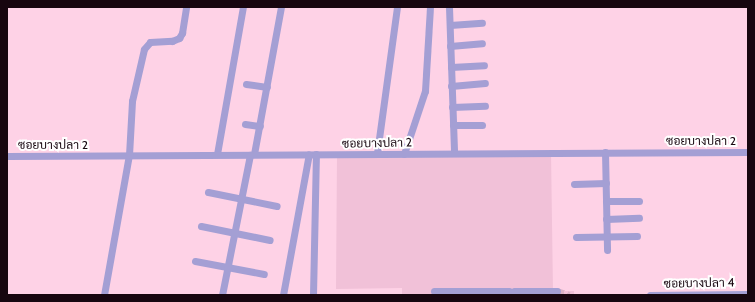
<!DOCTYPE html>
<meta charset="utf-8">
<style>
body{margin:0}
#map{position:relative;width:755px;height:302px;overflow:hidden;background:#fed2e6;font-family:Cabin,Sarabun,sans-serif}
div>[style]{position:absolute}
.built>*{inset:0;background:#f1c1d8}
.minor-tunnel>*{height:7px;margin-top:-3.5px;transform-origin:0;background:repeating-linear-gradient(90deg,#dbb3c6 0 7px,transparent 0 10.5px)}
.minor>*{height:7px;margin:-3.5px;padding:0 3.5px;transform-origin:3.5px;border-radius:3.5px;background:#a49fd4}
span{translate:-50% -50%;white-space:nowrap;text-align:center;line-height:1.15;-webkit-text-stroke:4px #fff;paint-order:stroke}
.street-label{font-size:12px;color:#17060f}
.frame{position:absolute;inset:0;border:8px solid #17060f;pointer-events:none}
</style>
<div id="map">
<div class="built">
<div style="clip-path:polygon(551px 152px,553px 291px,574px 291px,574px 295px,402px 295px,402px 288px,336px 289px,337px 154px)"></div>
</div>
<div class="minor-tunnel">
<div style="left:557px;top:291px;width:13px;rotate:18deg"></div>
</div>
<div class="minor">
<div style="left:449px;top:7px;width:146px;rotate:88deg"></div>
<div style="left:450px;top:25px;width:32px;rotate:-4deg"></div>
<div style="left:450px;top:46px;width:32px;rotate:-5deg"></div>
<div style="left:451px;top:67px;width:33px;rotate:-3deg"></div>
<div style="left:246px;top:84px;width:21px;rotate:8deg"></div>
<div style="left:451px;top:86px;width:34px;rotate:-5deg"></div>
<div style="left:452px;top:107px;width:33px;rotate:-2deg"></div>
<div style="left:245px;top:124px;width:15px;rotate:8deg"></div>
<div style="left:453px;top:125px;width:29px"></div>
<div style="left:605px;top:152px;width:98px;rotate:88.8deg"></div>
<div style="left:377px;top:153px;width:147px;rotate:-82.2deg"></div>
<div style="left:217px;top:154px;width:149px;rotate:-80deg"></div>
<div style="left:254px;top:154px;width:149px;rotate:-79.6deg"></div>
<div style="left:404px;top:154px;width:66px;rotate:-71.6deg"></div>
<div style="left:425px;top:91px;width:84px;rotate:-86.6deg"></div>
<div style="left:7px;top:156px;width:741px;rotate:-0.31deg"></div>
<div style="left:574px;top:184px;width:32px;rotate:-2deg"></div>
<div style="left:208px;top:192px;width:70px;rotate:11.5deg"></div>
<div style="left:606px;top:201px;width:33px"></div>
<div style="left:606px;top:219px;width:33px;rotate:-2deg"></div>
<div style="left:201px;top:226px;width:70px;rotate:11.5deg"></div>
<div style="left:576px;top:237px;width:61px;rotate:-0.9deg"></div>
<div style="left:195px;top:261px;width:70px;rotate:10.7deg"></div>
<div style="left:434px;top:291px;width:75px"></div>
<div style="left:514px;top:291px;width:43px"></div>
<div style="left:104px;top:295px;width:142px;rotate:-79.9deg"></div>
<div style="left:129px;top:155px;width:54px;rotate:-86.8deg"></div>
<div style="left:132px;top:101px;width:53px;rotate:-77deg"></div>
<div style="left:144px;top:49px;width:9px;rotate:-49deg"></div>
<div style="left:150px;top:42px;width:22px;rotate:-3deg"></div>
<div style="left:172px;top:41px;width:8px;rotate:-23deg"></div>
<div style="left:179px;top:38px;width:6px;rotate:-59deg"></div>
<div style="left:182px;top:33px;width:26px;rotate:-81deg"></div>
<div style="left:222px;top:295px;width:143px;rotate:-78.7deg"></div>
<div style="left:283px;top:295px;width:143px;rotate:-79.6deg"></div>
<div style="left:313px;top:295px;width:141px;rotate:-88.8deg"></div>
<div style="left:650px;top:295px;width:98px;rotate:-0.6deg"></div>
</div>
<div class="street-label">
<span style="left:701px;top:141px">ซอยบางปลา 2</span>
<span style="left:377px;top:143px;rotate:-1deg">ซอยบางปลา 2</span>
<span style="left:53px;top:145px">ซอยบางปลา 2</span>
<span style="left:699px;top:283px;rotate:-1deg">ซอยบางปลา 4</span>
</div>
<div class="frame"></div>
</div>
